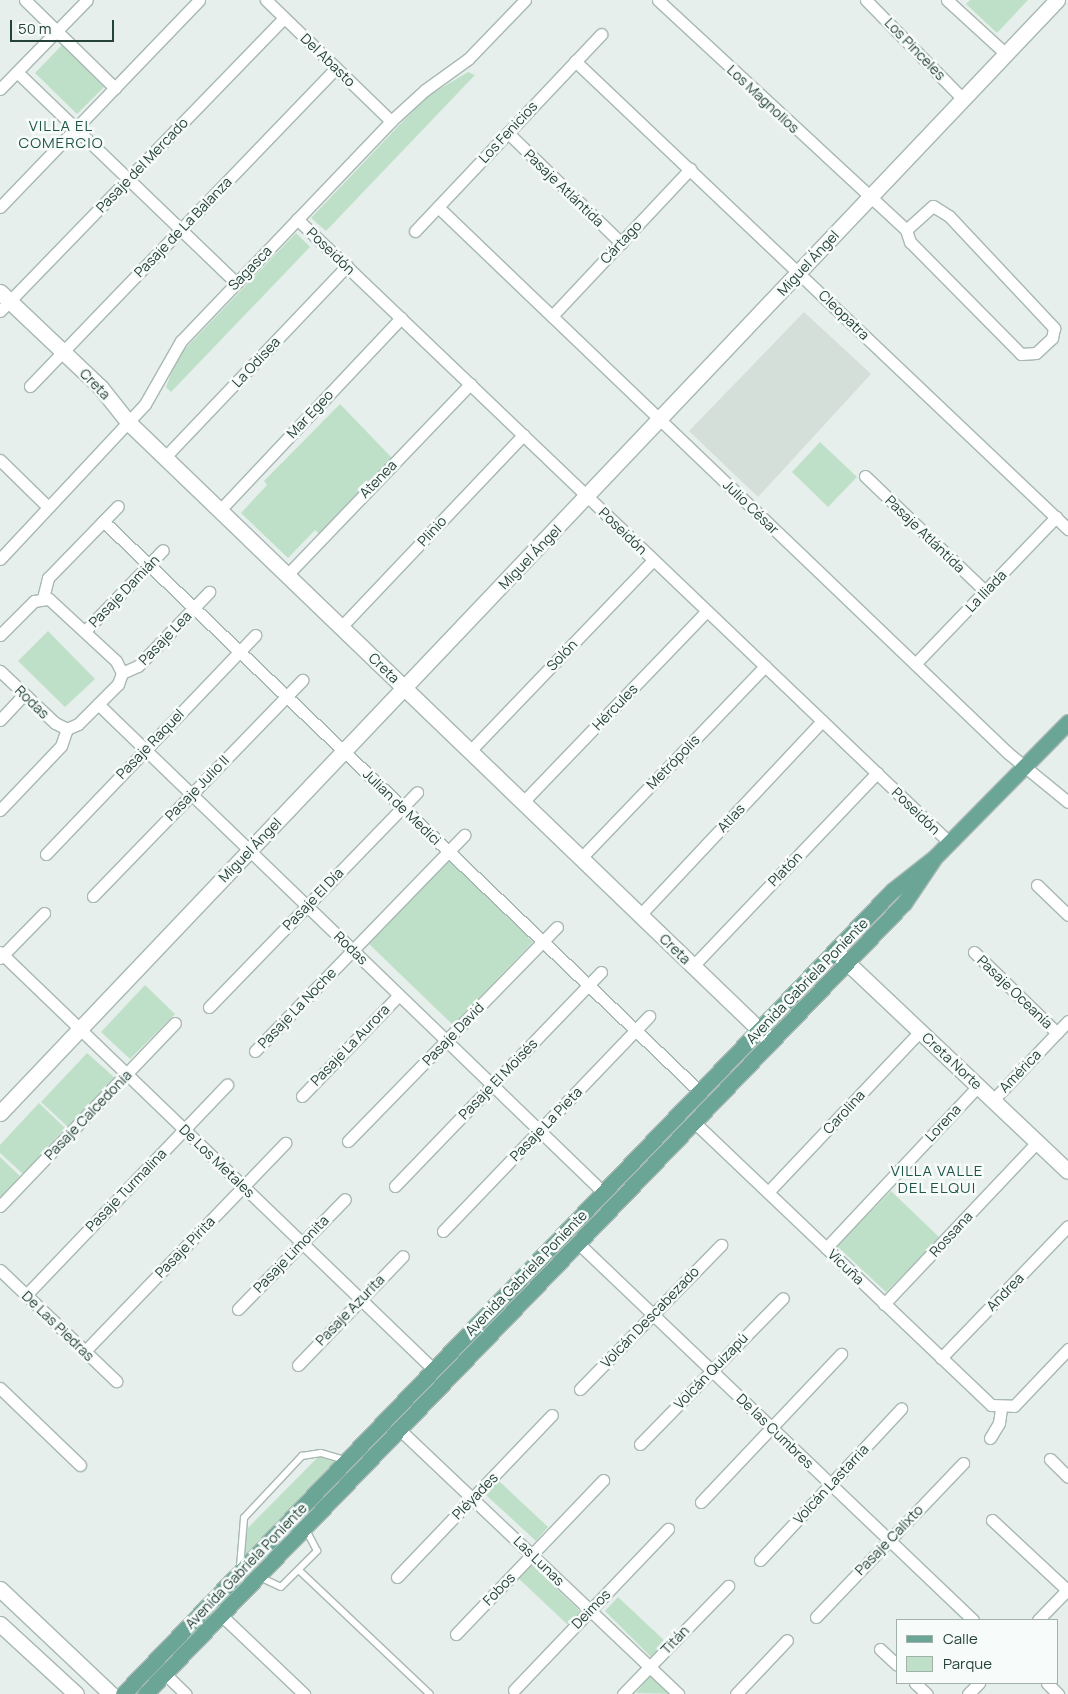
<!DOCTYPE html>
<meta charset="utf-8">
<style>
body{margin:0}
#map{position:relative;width:1068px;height:1694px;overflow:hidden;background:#e6efeb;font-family:Manrope,sans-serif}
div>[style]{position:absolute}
.built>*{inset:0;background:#d4dfda}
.green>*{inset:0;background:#bfe0c8}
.roads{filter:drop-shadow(1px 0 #a8b8b2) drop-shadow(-1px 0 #a8b8b2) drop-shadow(0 1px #a8b8b2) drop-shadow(0 -1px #a8b8b2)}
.lane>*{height:5.5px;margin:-2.75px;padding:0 2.75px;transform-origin:2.75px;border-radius:2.75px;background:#fff}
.street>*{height:11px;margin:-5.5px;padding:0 5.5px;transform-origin:5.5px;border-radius:5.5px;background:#fff}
.secondary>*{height:15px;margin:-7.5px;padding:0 7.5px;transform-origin:7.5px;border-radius:7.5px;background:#fff}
.primary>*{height:15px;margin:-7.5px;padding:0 7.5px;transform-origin:7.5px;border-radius:7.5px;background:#6aa596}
span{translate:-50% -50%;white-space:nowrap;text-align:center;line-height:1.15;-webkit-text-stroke:5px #f7fbf9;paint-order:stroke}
.street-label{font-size:14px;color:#24423a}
.neighbourhood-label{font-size:15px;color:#1f5548;letter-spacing:1px}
.legend{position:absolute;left:896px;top:1619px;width:162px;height:65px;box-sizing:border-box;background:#f7fbf9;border:1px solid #a3b1ad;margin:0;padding:6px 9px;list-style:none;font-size:15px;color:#24423a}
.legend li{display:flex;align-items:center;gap:10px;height:25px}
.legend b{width:25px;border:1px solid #a3b1ad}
.scale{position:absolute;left:10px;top:20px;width:104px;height:22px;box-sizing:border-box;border:2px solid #24423a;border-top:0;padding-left:6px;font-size:15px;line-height:18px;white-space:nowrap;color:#24423a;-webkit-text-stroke:4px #f7fbf9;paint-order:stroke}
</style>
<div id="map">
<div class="built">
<div style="clip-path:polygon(804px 312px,871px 374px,758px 497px,689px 431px)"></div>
</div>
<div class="green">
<div style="clip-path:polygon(970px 0,1028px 0,997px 33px,966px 4px)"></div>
<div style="clip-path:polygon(62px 45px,104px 87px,77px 114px,35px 73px)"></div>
<div style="clip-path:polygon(468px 72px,475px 75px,326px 231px,311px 218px,425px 98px)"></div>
<div style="clip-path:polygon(296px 233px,310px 247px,171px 392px,166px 387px,178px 356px)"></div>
<div style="clip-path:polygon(340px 404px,394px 460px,320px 534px,315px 530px,288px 558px,241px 513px,267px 485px,264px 481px)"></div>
<div style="clip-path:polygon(820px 442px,857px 477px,828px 507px,792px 472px)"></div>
<div style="clip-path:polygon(48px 631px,95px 679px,65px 707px,18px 661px)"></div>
<div style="clip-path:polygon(447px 858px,533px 942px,453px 1025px,368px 943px)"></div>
<div style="clip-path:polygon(145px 985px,175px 1014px,130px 1059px,101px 1032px)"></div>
<div style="clip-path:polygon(87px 1053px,115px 1078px,68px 1127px,41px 1102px)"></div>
<div style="clip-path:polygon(39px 1103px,65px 1128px,23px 1174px,0 1153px,0 1145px)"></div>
<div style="clip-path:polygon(0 1157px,20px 1176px,0 1198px)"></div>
<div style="clip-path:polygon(891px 1191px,940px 1238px,886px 1292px,837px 1246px)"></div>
<div style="clip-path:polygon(320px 1455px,347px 1464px,246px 1570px,240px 1536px)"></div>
<div style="clip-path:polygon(499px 1481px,548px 1527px,536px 1541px,486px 1495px)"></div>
<div style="clip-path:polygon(531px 1564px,581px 1612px,568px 1625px,517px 1577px)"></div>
<div style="clip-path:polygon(618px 1597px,667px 1643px,652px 1658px,605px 1611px)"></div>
<div style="clip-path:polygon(652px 1673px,675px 1694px,636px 1693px)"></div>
</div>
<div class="roads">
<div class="lane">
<div style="left:240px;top:1567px;width:49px;rotate:-85.3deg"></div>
<div style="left:244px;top:1518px;width:85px;rotate:-46.9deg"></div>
<div style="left:302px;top:1456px;width:19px;rotate:-9deg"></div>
<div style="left:321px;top:1453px;width:25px;rotate:16deg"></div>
<div style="left:299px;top:1570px;width:180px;rotate:43.4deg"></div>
<div style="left:260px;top:1577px;width:23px;rotate:25deg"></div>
<div style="left:281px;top:1587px;width:51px;rotate:-45deg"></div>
<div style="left:317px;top:1551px;width:24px;rotate:-118deg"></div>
</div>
<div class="street">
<div style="left:25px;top:0;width:126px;rotate:44.4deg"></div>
<div style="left:266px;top:0;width:174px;rotate:44.1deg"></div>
<div style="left:658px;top:0;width:338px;rotate:42.8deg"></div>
<div style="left:866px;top:0;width:139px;rotate:45.6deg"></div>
<div style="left:947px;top:0;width:80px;rotate:42.5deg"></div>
<div style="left:575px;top:61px;width:680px;rotate:43.51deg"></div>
<div style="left:17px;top:72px;width:304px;rotate:43.9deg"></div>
<div style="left:0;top:89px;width:124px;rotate:-45.7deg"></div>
<div style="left:508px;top:133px;width:158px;rotate:44.2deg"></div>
<div style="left:933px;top:206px;width:19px;rotate:32deg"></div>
<div style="left:949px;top:216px;width:154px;rotate:46.8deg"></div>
<div style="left:1054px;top:328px;width:10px;rotate:101deg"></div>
<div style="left:1052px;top:338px;width:22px;rotate:137deg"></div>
<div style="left:1036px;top:353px;width:15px;rotate:176deg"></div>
<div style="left:1021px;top:354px;width:158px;rotate:-134.7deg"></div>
<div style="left:910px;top:242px;width:13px;rotate:-108deg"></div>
<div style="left:906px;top:230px;width:36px;rotate:-42deg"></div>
<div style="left:0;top:207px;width:287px;rotate:-46.1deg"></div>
<div style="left:438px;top:207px;width:789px;rotate:43.77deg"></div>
<div style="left:1008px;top:753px;width:77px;rotate:39.2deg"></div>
<div style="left:297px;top:219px;width:902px;rotate:43.7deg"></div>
<div style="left:415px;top:231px;width:271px;rotate:-46.6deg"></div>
<div style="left:0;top:311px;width:408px;rotate:-45.9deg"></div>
<div style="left:552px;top:316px;width:202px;rotate:-46.8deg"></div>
<div style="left:30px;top:386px;width:441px;rotate:-46.1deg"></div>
<div style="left:165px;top:457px;width:264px;rotate:-46.4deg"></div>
<div style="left:0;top:460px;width:67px;rotate:44.4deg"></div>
<div style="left:865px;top:476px;width:166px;rotate:43.8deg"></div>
<div style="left:220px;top:510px;width:264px;rotate:-46.7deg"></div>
<div style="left:103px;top:521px;width:826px;rotate:43.72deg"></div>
<div style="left:0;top:559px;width:212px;rotate:-46.9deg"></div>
<div style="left:145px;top:404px;width:73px;rotate:-60.3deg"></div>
<div style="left:181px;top:341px;width:304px;rotate:-46.3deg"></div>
<div style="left:391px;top:121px;width:46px;rotate:-42.4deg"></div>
<div style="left:425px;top:90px;width:53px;rotate:-35.8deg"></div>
<div style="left:468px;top:59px;width:82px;rotate:-46deg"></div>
<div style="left:287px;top:575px;width:265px;rotate:-46.2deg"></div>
<div style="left:43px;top:598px;width:21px;rotate:-76deg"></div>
<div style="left:48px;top:578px;width:100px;rotate:-45.8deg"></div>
<div style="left:341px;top:627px;width:265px;rotate:-46.5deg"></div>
<div style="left:85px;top:631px;width:112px;rotate:-46.1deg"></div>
<div style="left:0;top:635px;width:48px;rotate:-45deg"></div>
<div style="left:34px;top:601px;width:15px;rotate:-8deg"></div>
<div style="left:49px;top:599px;width:91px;rotate:42.8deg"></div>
<div style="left:116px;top:661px;width:13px;rotate:63deg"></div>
<div style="left:122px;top:673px;width:12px;rotate:110deg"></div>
<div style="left:118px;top:684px;width:57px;rotate:135deg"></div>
<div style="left:78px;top:724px;width:12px;rotate:156deg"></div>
<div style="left:67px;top:729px;width:13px;rotate:-153deg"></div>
<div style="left:55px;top:723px;width:76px;rotate:-136.6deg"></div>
<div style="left:915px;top:664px;width:204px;rotate:-46.2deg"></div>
<div style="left:122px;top:673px;width:17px;rotate:-24deg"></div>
<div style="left:138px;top:666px;width:103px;rotate:-46.2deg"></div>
<div style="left:98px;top:704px;width:704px;rotate:44.02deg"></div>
<div style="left:0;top:720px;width:35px;rotate:-47deg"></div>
<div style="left:470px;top:751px;width:265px;rotate:-46.2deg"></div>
<div style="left:523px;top:802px;width:265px;rotate:-46.1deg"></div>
<div style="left:0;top:810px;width:88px;rotate:-46.4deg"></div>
<div style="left:61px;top:746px;width:18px;rotate:-71deg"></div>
<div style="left:46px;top:854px;width:303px;rotate:-46.3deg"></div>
<div style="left:581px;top:858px;width:266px;rotate:-46.2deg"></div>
<div style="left:1037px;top:885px;width:43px;rotate:44.1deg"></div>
<div style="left:93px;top:896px;width:301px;rotate:-45.9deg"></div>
<div style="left:640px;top:915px;width:266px;rotate:-46.8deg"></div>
<div style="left:0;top:952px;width:603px;rotate:43.92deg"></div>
<div style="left:974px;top:952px;width:116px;rotate:44.3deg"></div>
<div style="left:0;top:958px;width:63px;rotate:-45.6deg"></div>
<div style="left:693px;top:966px;width:267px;rotate:-46.4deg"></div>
<div style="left:209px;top:1007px;width:299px;rotate:-45.9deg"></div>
<div style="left:255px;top:1051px;width:301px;rotate:-45.9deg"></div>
<div style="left:302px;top:1096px;width:140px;rotate:-46.2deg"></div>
<div style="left:993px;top:1100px;width:109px;rotate:-46.5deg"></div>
<div style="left:694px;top:1122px;width:410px;rotate:43.6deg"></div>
<div style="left:991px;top:1405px;width:23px;rotate:2deg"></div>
<div style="left:1014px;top:1406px;width:79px;rotate:-46.5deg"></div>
<div style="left:348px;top:1141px;width:299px;rotate:-45.7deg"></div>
<div style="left:395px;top:1186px;width:297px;rotate:-46.1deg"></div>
<div style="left:768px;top:1192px;width:221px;rotate:-46.6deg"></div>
<div style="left:0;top:1206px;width:253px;rotate:-46.3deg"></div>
<div style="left:443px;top:1231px;width:298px;rotate:-46.2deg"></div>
<div style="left:578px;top:1243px;width:546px;rotate:43.66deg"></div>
<div style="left:826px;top:1248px;width:222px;rotate:-46.8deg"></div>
<div style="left:0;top:1270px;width:161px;rotate:43.7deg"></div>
<div style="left:26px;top:1295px;width:291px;rotate:-46.3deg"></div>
<div style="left:884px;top:1304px;width:223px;rotate:-46.6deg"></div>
<div style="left:238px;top:1309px;width:153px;rotate:-45.8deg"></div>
<div style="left:85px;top:1351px;width:289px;rotate:-46.1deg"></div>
<div style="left:941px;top:1358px;width:183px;rotate:-46.1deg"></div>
<div style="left:298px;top:1365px;width:151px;rotate:-46.1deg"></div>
<div style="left:0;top:1388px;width:111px;rotate:43.9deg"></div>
<div style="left:580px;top:1389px;width:202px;rotate:-45.6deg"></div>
<div style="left:399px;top:1429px;width:385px;rotate:43.5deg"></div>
<div style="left:990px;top:1438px;width:17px;rotate:-59deg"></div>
<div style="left:999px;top:1423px;width:15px;rotate:-82deg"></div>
<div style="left:640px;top:1444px;width:204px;rotate:-45.6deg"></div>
<div style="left:1050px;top:1459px;width:25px;rotate:45deg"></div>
<div style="left:701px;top:1502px;width:204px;rotate:-46.6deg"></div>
<div style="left:992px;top:1520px;width:103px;rotate:43deg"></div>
<div style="left:760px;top:1560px;width:207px;rotate:-47deg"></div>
<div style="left:397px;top:1577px;width:224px;rotate:-46.3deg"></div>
<div style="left:221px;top:1615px;width:115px;rotate:43.6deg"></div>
<div style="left:816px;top:1617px;width:213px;rotate:-46.3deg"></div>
<div style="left:1038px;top:1620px;width:43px;rotate:-45.9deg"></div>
<div style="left:456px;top:1634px;width:213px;rotate:-46.3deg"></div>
<div style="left:880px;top:1649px;width:23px;rotate:43deg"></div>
<div style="left:164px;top:1673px;width:30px;rotate:44deg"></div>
<div style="left:915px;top:1683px;width:16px;rotate:43deg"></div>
<div style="left:1047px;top:1683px;width:16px;rotate:45deg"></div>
<div style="left:514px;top:1690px;width:223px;rotate:-46.3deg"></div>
<div style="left:623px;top:1694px;width:151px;rotate:-45.8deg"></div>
<div style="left:736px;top:1694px;width:74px;rotate:-46.6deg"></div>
<div style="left:968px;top:1694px;width:16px;rotate:-45deg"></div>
</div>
<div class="secondary">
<div style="left:0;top:292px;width:139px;rotate:43.5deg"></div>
<div style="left:101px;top:388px;width:43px;rotate:51.5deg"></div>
<div style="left:128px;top:422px;width:893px;rotate:43.91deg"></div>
<div style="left:835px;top:951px;width:320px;rotate:43.4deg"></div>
<div style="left:0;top:1113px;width:1535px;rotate:-46.48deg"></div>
<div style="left:0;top:1589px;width:153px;rotate:43.4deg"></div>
<div style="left:0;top:1624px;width:103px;rotate:42.6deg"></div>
</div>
<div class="primary">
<div style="left:123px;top:1694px;width:1112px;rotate:-46.24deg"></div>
<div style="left:892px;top:891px;width:53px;rotate:-38.2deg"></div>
<div style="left:934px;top:858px;width:191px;rotate:-45.4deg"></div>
<div style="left:145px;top:1694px;width:1096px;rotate:-46.18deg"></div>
<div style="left:904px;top:903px;width:52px;rotate:-56deg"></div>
</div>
</div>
<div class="street-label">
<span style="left:915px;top:49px;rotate:46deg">Los Pinceles</span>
<span style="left:328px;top:60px;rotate:44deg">Del Abasto</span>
<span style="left:763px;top:99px;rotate:43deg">Los Magnolios</span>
<span style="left:508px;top:132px;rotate:-47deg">Los Fenicios</span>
<span style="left:142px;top:165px;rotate:-46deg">Pasaje del Mercado</span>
<span style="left:564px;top:188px;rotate:44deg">Pasaje Atlántida</span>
<span style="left:183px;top:227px;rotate:-46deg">Pasaje de La Balanza</span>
<span style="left:621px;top:242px;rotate:-47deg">Cártago</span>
<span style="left:331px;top:251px;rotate:44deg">Poseidón</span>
<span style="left:808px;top:263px;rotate:-47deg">Miguel Ángel</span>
<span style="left:250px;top:268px;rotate:-46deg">Sagasca</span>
<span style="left:844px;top:315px;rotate:44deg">Cleopatra</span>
<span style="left:256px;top:362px;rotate:-47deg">La Odisea</span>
<span style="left:95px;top:384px;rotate:46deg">Creta</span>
<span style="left:310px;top:414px;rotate:-47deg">Mar Egeo</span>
<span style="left:378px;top:479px;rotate:-46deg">Atenea</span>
<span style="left:751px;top:507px;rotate:44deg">Julio César</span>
<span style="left:432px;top:531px;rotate:-47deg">Plinio</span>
<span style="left:623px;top:531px;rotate:44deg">Poseidón</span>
<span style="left:925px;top:534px;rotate:44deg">Pasaje Atlántida</span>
<span style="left:530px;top:557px;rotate:-46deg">Miguel Ángel</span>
<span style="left:124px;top:591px;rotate:-46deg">Pasaje Damián</span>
<span style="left:986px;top:591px;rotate:-46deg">La Iliada</span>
<span style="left:165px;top:638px;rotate:-46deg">Pasaje Lea</span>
<span style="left:562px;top:655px;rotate:-46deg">Solón</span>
<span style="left:384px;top:668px;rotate:44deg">Creta</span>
<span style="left:32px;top:702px;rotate:44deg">Rodas</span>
<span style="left:615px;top:707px;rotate:-46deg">Hércules</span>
<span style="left:150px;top:744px;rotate:-46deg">Pasaje Raquel</span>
<span style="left:673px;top:762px;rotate:-46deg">Metrópolis</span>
<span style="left:197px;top:788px;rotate:-46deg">Pasaje Julio II</span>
<span style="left:402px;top:807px;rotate:44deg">Julian de Medici</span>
<span style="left:916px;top:811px;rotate:44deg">Poseidón</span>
<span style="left:731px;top:818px;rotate:-47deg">Atlas</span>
<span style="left:250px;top:850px;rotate:-46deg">Miguel Ángel</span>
<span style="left:785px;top:869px;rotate:-46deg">Platón</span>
<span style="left:313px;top:899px;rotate:-46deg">Pasaje El Día</span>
<span style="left:351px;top:948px;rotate:44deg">Rodas</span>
<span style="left:675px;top:949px;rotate:44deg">Creta</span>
<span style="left:807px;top:981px;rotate:-46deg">Avenida Gabriela Poniente</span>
<span style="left:1015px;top:992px;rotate:44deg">Pasaje Oceanía</span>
<span style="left:297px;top:1008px;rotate:-46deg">Pasaje La Noche</span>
<span style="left:453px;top:1034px;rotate:-46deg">Pasaje David</span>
<span style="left:350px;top:1045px;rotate:-46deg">Pasaje La Aurora</span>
<span style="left:952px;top:1061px;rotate:43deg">Creta Norte</span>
<span style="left:1020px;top:1071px;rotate:-46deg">América</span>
<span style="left:498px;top:1079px;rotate:-46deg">Pasaje El Moisés</span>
<span style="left:844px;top:1112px;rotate:-47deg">Carolina</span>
<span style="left:88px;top:1115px;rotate:-46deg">Pasaje Calcedonia</span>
<span style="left:943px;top:1123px;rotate:-47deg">Lorena</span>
<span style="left:546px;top:1124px;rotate:-46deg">Pasaje La Pieta</span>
<span style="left:217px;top:1161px;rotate:44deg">De Los Metales</span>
<span style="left:126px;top:1190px;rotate:-46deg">Pasaje Turmalina</span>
<span style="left:951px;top:1234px;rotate:-47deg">Rossana</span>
<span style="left:185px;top:1247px;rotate:-46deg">Pasaje Pirita</span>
<span style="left:291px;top:1254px;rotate:-46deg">Pasaje Limonita</span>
<span style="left:846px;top:1267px;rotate:44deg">Vicuña</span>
<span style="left:526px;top:1273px;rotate:-46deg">Avenida Gabriela Poniente</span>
<span style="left:1005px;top:1292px;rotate:-46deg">Andrea</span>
<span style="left:350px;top:1310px;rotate:-46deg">Pasaje Azurita</span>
<span style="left:650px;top:1317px;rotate:-46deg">Volcán Descabezado</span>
<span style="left:58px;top:1326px;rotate:44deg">De Las Piedras</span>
<span style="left:711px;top:1371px;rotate:-46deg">Volcán Quizapú</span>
<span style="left:775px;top:1431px;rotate:44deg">De las Cumbres</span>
<span style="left:831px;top:1484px;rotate:-47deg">Volcán Lastarria</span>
<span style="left:475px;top:1496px;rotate:-46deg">Pléyades</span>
<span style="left:889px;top:1540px;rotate:-46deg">Pasaje Calixto</span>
<span style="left:539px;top:1561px;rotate:44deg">Las Lunas</span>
<span style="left:246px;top:1566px;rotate:-46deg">Avenida Gabriela Poniente</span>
<span style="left:499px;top:1589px;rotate:-46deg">Fobos</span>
<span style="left:591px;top:1609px;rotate:-46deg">Deimos</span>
<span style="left:675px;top:1640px;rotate:-46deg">Titán</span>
</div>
<div class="neighbourhood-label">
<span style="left:61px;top:134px">VILLA EL<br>COMERCIO</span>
<span style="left:937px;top:1179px">VILLA VALLE<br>DEL ELQUI</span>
</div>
<ul class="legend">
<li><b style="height:6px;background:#6aa596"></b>Calle</li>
<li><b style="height:14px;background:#bfe0c8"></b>Parque</li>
</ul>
<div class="scale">50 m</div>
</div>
